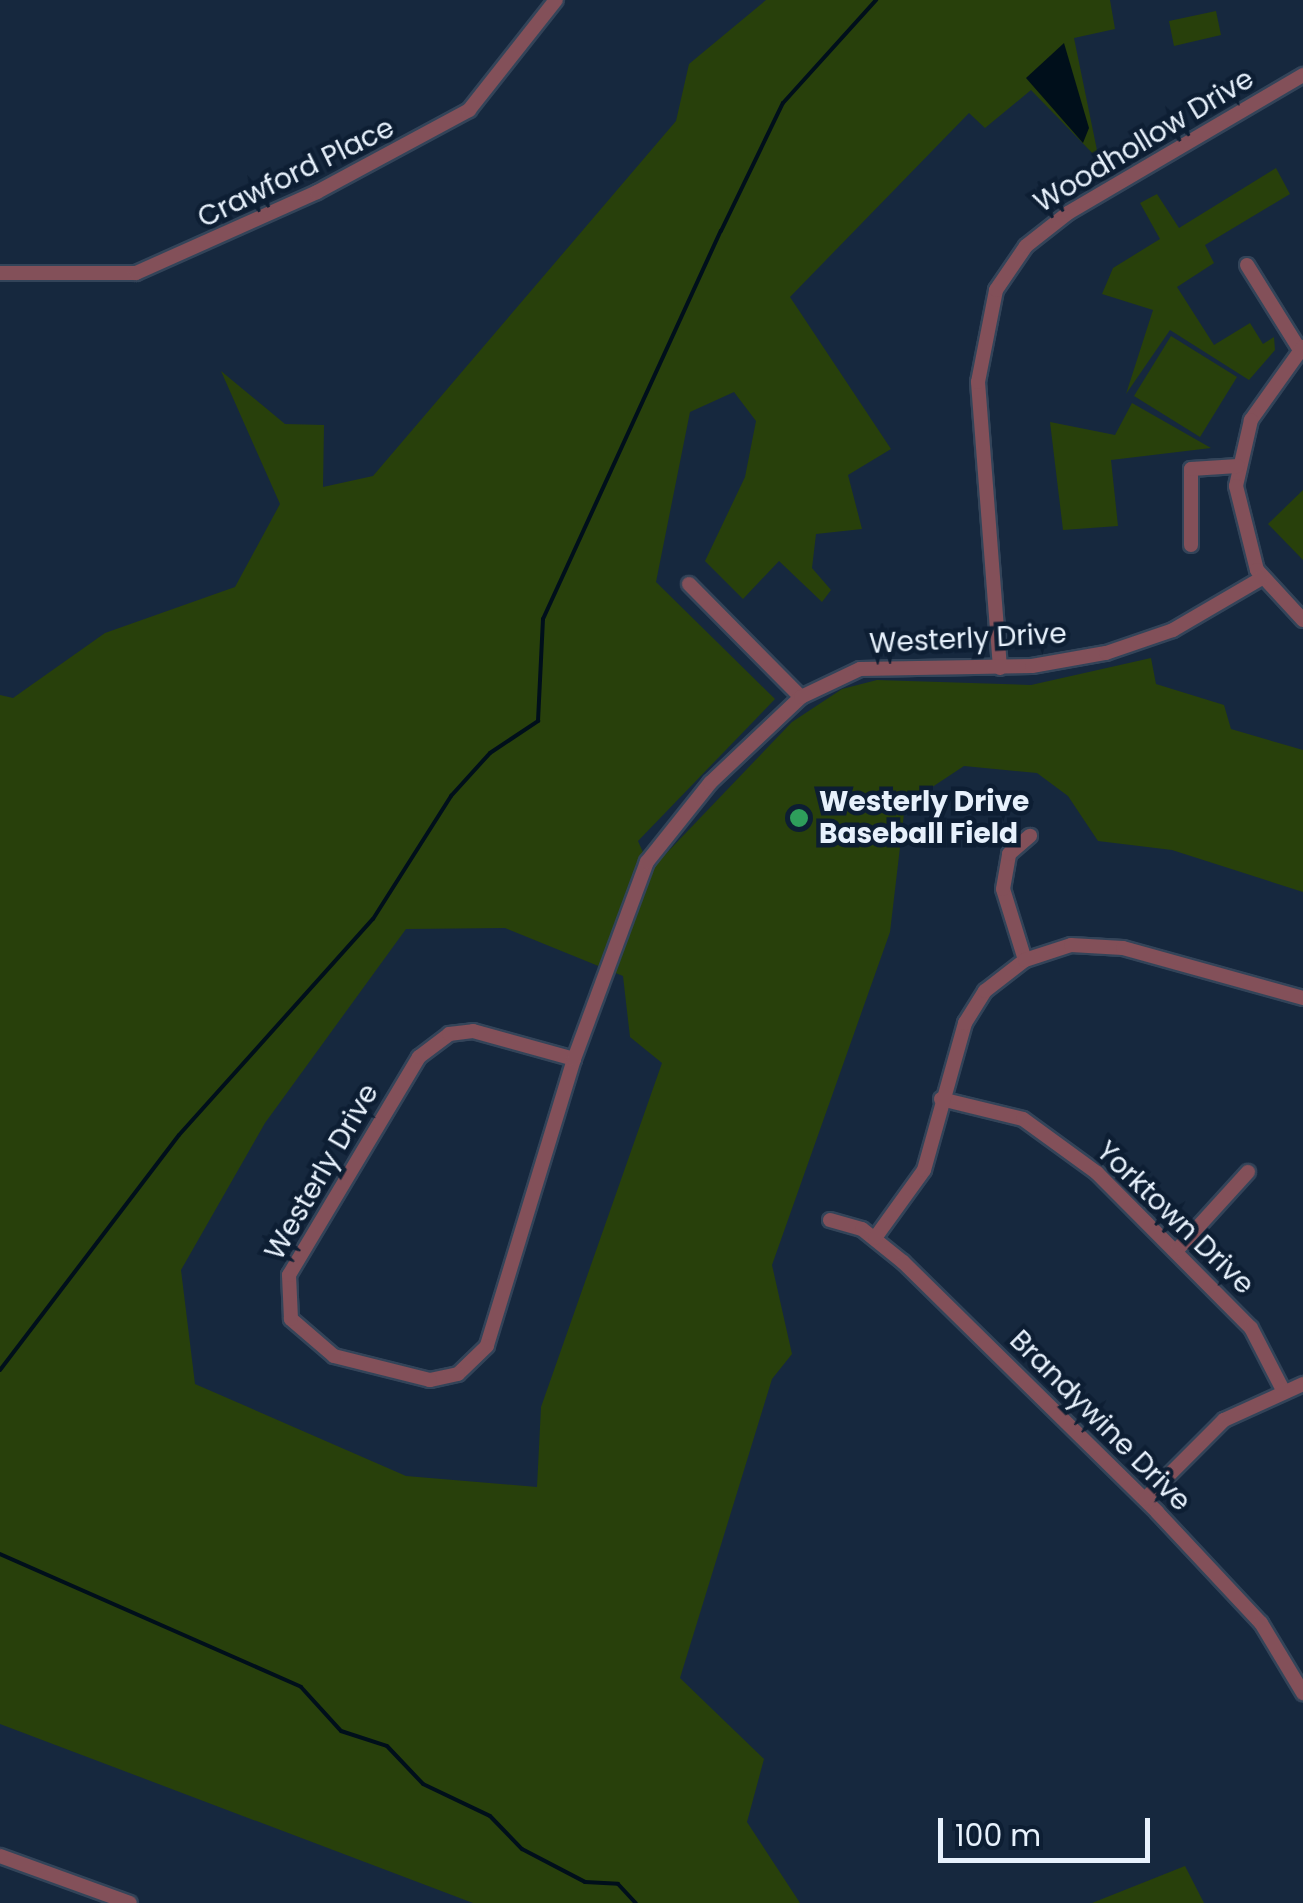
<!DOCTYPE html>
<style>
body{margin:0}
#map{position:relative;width:1303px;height:1903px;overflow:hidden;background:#16283e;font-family:Poppins,sans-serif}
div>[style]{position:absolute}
.green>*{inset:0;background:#28400b}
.water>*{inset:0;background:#000f1b}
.stream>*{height:4px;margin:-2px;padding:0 2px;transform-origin:2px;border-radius:2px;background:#000f1b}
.roads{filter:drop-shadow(2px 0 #334459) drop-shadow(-2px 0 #334459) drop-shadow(0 2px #334459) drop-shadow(0 -2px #334459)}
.street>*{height:14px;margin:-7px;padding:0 7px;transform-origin:7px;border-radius:7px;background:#835059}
.dots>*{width:28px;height:28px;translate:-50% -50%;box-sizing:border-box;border:5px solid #0d1e33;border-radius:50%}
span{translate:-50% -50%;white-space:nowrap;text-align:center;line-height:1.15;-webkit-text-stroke:9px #0d1e33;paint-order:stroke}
.street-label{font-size:28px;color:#e7f1fc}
.poi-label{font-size:28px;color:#e7f1fc;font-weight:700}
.left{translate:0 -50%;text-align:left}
.scale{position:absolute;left:938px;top:1818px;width:212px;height:45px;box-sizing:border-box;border:5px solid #e7f1fc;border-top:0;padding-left:12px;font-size:30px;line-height:35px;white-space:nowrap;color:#e7f1fc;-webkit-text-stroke:8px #0d1e33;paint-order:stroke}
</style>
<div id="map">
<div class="green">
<div style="clip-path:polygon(evenodd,766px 0,1110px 0,1115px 29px,1074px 38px,1099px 160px,1031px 90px,985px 128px,969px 113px,790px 297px,891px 449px,848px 475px,862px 529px,816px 534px,812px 568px,831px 590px,822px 602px,779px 561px,743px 599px,705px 561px,745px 477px,756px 421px,734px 392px,690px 412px,656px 582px,775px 699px,638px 841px,646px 859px,657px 863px,792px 722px,842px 689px,877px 680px,1031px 685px,1151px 658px,1156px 684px,1224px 705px,1231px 729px,1303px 750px,1303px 892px,1172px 850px,1098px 841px,1068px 796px,1037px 773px,964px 766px,905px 805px,890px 932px,772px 1265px,792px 1354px,772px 1379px,680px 1678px,764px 1759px,747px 1822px,800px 1903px,473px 1903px,0 1724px,0 695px,13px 698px,105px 633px,235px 587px,280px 504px,221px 371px,285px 424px,324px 425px,323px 487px,373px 476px,676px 121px,689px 64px,766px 0,505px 928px,623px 976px,630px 1037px,662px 1063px,541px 1407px,537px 1487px,406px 1476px,195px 1384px,181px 1270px,265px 1123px,406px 929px,505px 928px)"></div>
<div style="clip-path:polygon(1216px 11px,1221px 35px,1174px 46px,1169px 21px)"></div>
<div style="clip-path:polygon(1276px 168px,1290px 194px,1205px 245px,1214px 263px,1177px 287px,1214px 345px,1250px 323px,1263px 344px,1274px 337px,1275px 350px,1249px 380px,1170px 330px,1126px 394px,1153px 310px,1102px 294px,1113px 268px,1160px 239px,1140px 203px,1157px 194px,1179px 228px)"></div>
<div style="clip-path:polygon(1171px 336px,1237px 377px,1200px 437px,1134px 396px)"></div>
<div style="clip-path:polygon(1132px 403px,1211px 448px,1111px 460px,1118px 526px,1063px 530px,1050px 422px,1115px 435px)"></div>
<div style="clip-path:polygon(1303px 490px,1303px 560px,1268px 524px)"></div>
<div style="clip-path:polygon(1185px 1866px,1204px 1903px,1092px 1903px)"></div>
</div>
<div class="water">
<div style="clip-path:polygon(1064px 43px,1089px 128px,1083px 143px,1026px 78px)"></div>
</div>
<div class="stream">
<div style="left:0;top:1370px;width:295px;rotate:-52.7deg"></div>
<div style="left:179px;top:1135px;width:290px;rotate:-48.1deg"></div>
<div style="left:373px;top:919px;width:146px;rotate:-57.6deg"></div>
<div style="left:451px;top:796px;width:58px;rotate:-47.8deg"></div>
<div style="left:490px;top:753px;width:58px;rotate:-33.7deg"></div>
<div style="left:538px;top:721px;width:102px;rotate:-87.2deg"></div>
<div style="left:543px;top:619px;width:427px;rotate:-65.4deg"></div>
<div style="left:721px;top:231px;width:142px;rotate:-64.2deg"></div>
<div style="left:783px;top:103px;width:139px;rotate:-47.9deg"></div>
<div style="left:0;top:1554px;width:329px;rotate:23.8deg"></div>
<div style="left:301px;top:1687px;width:59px;rotate:47.7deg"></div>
<div style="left:341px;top:1731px;width:48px;rotate:18.1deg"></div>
<div style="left:387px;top:1746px;width:52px;rotate:46.5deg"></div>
<div style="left:423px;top:1784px;width:74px;rotate:25.5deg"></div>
<div style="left:490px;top:1816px;width:46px;rotate:45.9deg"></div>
<div style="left:522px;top:1849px;width:71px;rotate:27.6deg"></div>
<div style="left:585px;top:1882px;width:33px;rotate:3deg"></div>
<div style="left:618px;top:1884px;width:26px;rotate:47deg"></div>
</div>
<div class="roads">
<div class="street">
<div style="left:1247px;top:265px;width:100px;rotate:58.1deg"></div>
<div style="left:0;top:273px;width:136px"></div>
<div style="left:136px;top:273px;width:198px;rotate:-24.1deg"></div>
<div style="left:317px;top:192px;width:173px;rotate:-28.3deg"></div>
<div style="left:469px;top:110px;width:140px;rotate:-51.7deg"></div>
<div style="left:1303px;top:347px;width:90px;rotate:125.5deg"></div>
<div style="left:1251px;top:420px;width:68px;rotate:102.8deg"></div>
<div style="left:1236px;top:486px;width:87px;rotate:76deg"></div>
<div style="left:1257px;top:570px;width:68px;rotate:47.4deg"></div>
<div style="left:1191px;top:545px;width:76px;rotate:-90deg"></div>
<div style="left:1191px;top:469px;width:47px;rotate:-3.7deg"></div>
<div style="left:689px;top:584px;width:159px;rotate:45.3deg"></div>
<div style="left:1000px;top:668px;width:287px;rotate:-94.4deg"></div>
<div style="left:978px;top:382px;width:94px;rotate:-78.9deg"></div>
<div style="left:996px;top:290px;width:53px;rotate:-55.7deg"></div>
<div style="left:1026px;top:246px;width:53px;rotate:-38.2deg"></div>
<div style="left:1068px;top:213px;width:273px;rotate:-30.4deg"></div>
<div style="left:1025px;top:960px;width:74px;rotate:-107.2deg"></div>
<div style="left:1003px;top:889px;width:36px;rotate:-80deg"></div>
<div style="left:1009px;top:854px;width:28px;rotate:-41deg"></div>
<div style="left:473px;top:1031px;width:105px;rotate:15.5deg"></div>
<div style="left:574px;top:1059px;width:300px;rotate:106.9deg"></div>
<div style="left:487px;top:1346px;width:40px;rotate:136deg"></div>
<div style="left:458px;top:1374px;width:29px;rotate:168deg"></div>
<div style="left:430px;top:1380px;width:99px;rotate:-166deg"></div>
<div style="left:334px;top:1356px;width:57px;rotate:-139.3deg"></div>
<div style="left:291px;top:1319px;width:44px;rotate:-92.6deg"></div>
<div style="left:289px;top:1275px;width:254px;rotate:-59.2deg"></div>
<div style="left:419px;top:1057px;width:38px;rotate:-37deg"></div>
<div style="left:449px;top:1034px;width:24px;rotate:-7deg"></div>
<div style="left:574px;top:1059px;width:210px;rotate:-69.7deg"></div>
<div style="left:647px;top:862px;width:101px;rotate:-51.4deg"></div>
<div style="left:710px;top:783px;width:125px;rotate:-43.4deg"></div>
<div style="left:801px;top:697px;width:65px;rotate:-25.4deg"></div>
<div style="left:860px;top:669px;width:172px;rotate:-1deg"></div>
<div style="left:1032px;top:666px;width:75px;rotate:-10deg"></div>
<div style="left:1106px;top:653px;width:71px;rotate:-18.9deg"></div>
<div style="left:1173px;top:630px;width:103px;rotate:-30.3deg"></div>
<div style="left:941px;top:1099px;width:84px;rotate:13.7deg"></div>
<div style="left:1023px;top:1119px;width:92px;rotate:36.1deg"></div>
<div style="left:1097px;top:1173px;width:218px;rotate:45.2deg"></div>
<div style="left:1251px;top:1328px;width:72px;rotate:62.7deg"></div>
<div style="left:830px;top:1220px;width:33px;rotate:16deg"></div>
<div style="left:862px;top:1229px;width:53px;rotate:38.8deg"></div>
<div style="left:903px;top:1262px;width:356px;rotate:44.5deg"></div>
<div style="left:1157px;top:1512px;width:152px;rotate:46.9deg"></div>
<div style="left:1261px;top:1623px;width:82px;rotate:59deg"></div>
<div style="left:875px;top:1238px;width:84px;rotate:-54.2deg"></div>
<div style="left:924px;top:1170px;width:153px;rotate:-74.4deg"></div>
<div style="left:965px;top:1023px;width:38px;rotate:-58deg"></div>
<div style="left:985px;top:991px;width:51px;rotate:-37.8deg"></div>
<div style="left:1025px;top:960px;width:48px;rotate:-18.1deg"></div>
<div style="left:1071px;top:945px;width:52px;rotate:3.3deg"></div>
<div style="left:1123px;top:948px;width:187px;rotate:15.5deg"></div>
<div style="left:1176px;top:1251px;width:107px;rotate:-47.7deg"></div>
<div style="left:1145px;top:1499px;width:112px;rotate:-45deg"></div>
<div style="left:1224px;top:1420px;width:87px;rotate:-24.5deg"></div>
<div style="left:0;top:1856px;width:138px;rotate:19.9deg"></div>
</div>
</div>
<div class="dots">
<div style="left:799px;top:818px;background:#2e9e5b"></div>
</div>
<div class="street-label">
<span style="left:1144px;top:141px;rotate:-31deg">Woodhollow Drive</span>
<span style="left:296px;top:173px;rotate:-26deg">Crawford Place</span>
<span style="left:968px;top:639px;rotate:-3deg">Westerly Drive</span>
<span style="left:322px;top:1172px;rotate:-60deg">Westerly Drive</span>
<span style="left:1175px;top:1218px;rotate:44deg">Yorktown Drive</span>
<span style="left:1100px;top:1421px;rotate:45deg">Brandywine Drive</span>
</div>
<div class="poi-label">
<span class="left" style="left:819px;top:818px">Westerly Drive<br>Baseball Field</span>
</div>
<div class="scale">100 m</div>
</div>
